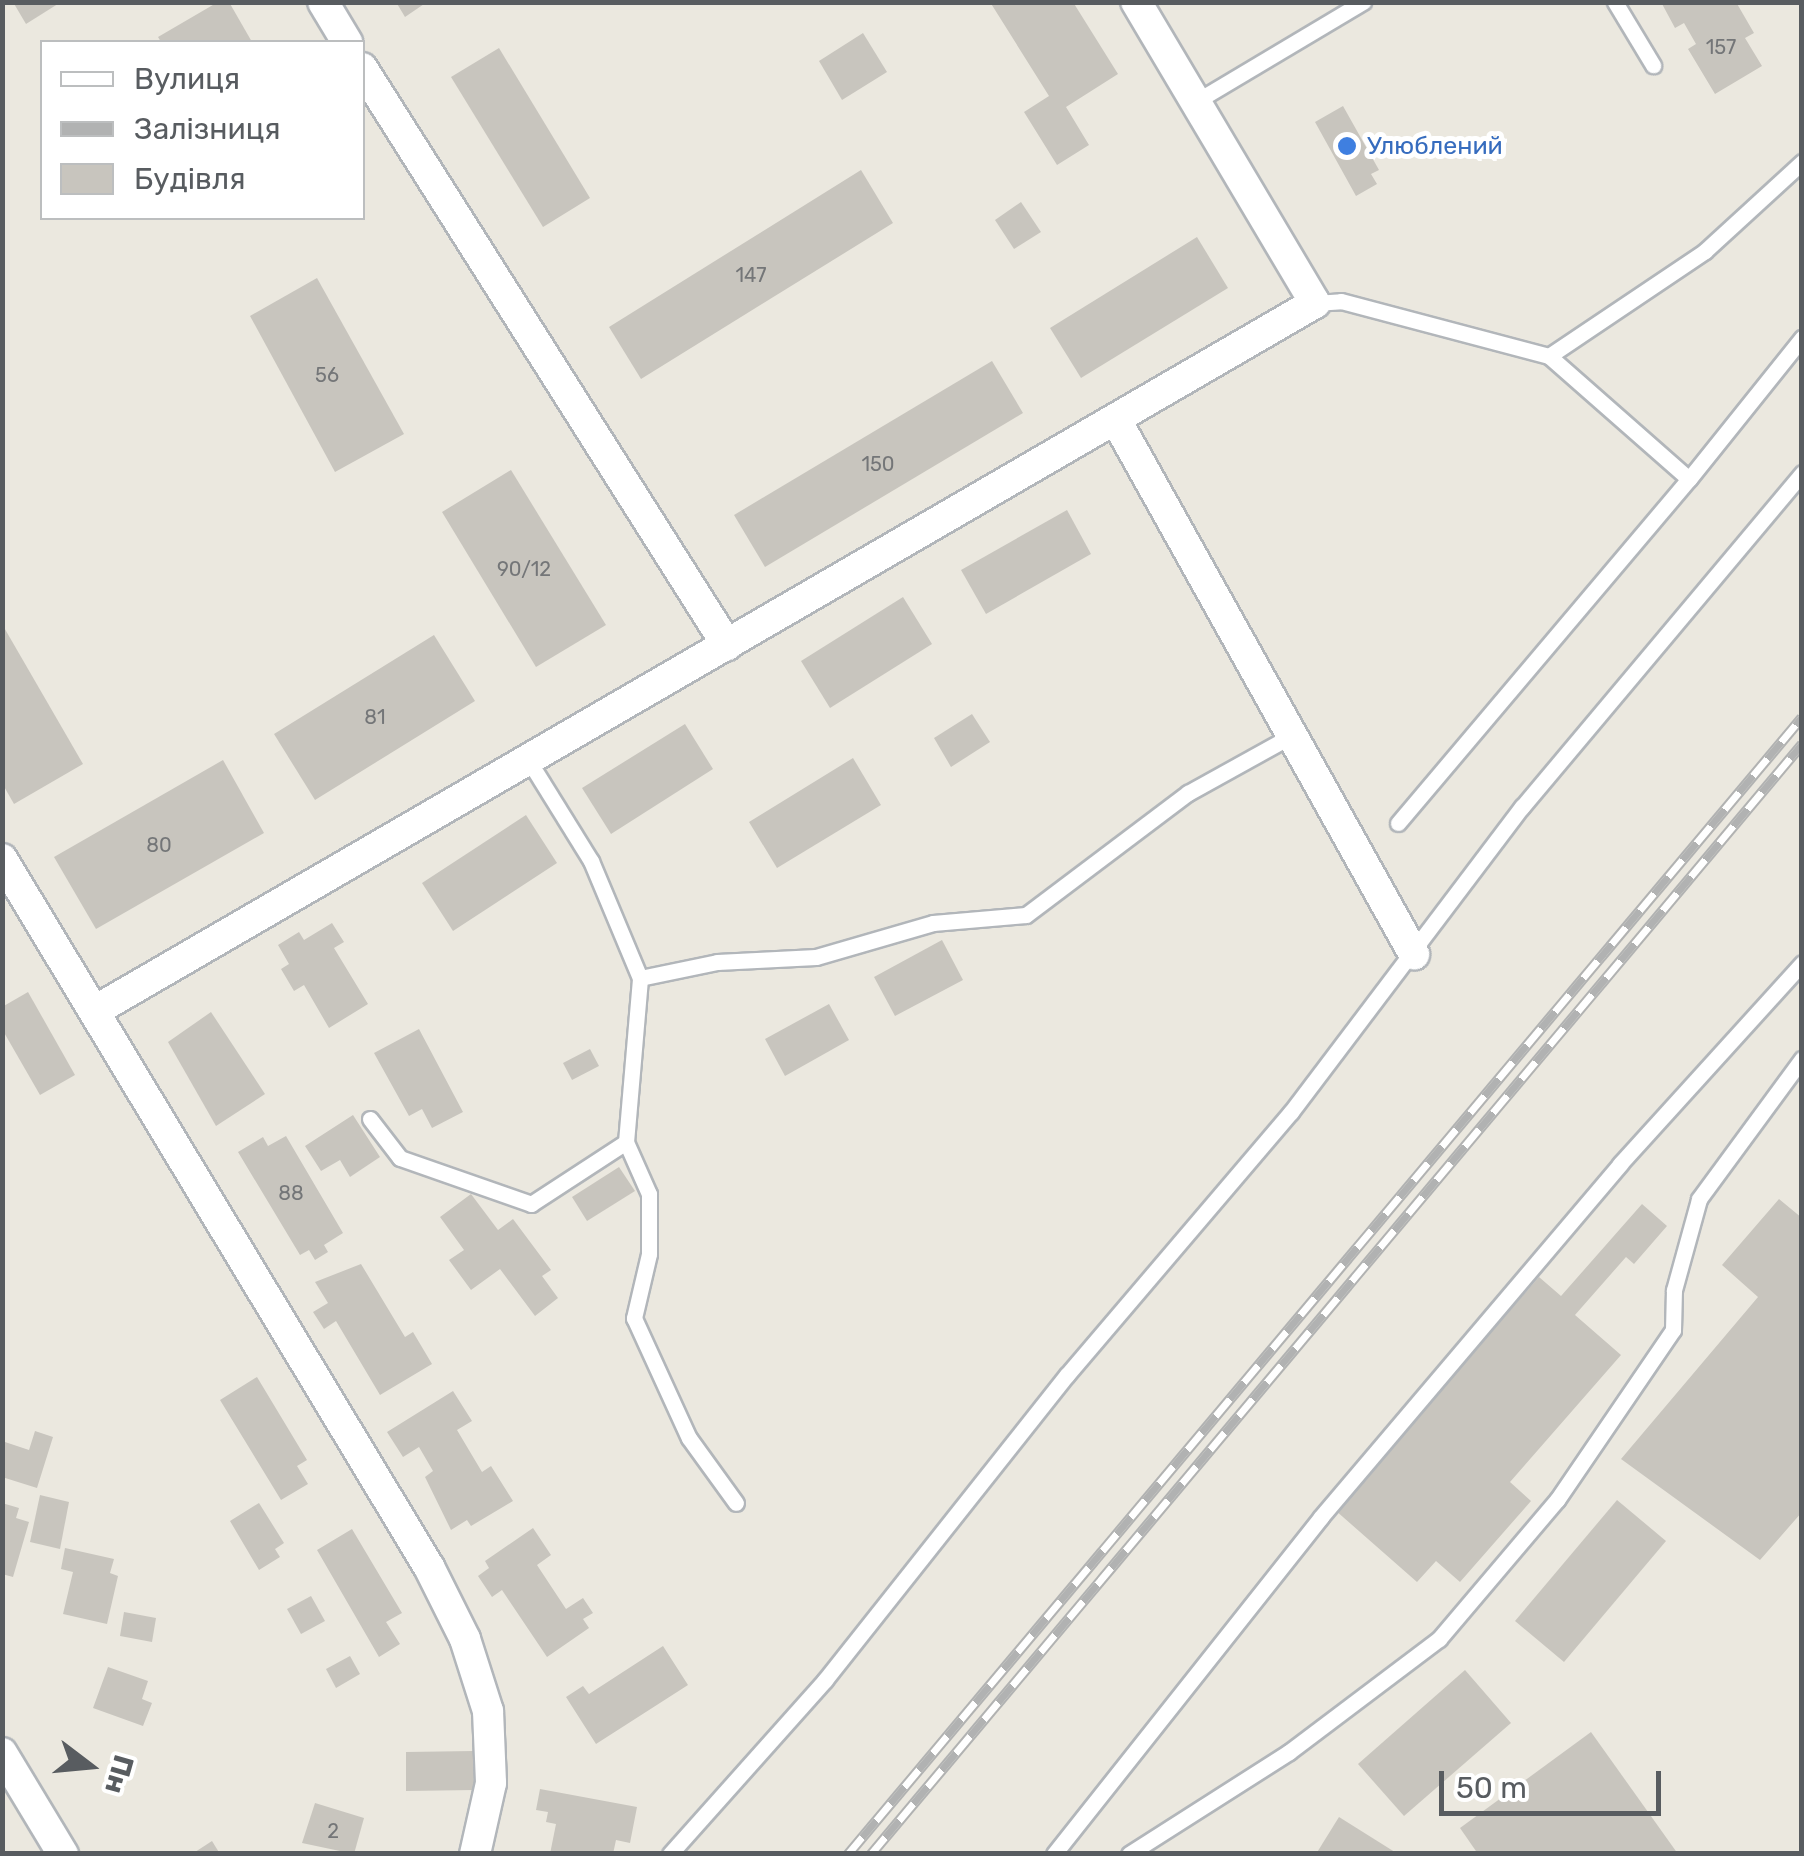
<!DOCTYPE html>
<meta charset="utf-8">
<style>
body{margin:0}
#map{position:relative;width:1804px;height:1856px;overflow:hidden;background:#ebe8df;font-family:Rubik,sans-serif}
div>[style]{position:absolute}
.building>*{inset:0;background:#c8c5be}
.roads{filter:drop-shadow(2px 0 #b2b6ba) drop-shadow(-2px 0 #b2b6ba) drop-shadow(0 2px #b2b6ba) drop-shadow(0 -2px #b2b6ba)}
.service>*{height:15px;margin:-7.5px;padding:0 7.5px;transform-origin:7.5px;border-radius:7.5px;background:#fff}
.minor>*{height:30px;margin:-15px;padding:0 15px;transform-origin:15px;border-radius:15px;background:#fff}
.rail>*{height:11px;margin-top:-5.5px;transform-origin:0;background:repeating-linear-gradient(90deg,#fff 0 22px,#b1b2b2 0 44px);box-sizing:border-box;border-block:2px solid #b1b2b2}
.dots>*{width:28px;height:28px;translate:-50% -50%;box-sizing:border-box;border:5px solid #fff;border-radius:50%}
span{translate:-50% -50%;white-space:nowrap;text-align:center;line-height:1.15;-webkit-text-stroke:10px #fff;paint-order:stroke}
.number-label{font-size:20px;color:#747678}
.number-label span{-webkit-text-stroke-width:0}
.shop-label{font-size:25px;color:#366cbe}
.left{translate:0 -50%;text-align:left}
.frame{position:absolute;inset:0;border:5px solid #585c60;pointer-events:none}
.legend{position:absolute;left:40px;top:40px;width:325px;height:180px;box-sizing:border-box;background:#fff;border:2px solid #bcbebf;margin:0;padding:12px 18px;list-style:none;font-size:30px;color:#585c60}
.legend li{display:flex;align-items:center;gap:20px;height:50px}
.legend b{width:50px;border:2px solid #bcbebf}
.north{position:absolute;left:40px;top:1716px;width:100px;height:100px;-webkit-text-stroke:8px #fff;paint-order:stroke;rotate:106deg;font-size:28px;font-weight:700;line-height:40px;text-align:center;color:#585c60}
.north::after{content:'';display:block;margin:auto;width:35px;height:45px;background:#585c60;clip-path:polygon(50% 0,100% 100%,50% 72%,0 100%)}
.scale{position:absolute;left:1439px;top:1771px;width:222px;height:45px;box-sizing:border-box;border:5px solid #585c60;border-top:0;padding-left:12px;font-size:30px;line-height:35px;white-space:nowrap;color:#585c60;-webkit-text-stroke:8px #fff;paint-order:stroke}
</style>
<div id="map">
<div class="building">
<div style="clip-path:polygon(13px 2px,61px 2px,26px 24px)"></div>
<div style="clip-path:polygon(218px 2px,229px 2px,252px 42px,161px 42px,158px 37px)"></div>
<div style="clip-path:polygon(396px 2px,427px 2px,405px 17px)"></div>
<div style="clip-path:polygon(990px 2px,1073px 2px,1118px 74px,1066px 107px,1089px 145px,1057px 165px,1024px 112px,1049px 96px)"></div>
<div style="clip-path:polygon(1661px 2px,1736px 2px,1754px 33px,1745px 38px,1762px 66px,1715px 94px,1688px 49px,1696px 44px,1684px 23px,1675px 28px)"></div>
<div style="clip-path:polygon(863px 33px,887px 72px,842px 100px,819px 61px)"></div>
<div style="clip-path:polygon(499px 48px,590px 198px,543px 227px,451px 77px)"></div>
<div style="clip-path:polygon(1343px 106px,1379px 170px,1371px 174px,1377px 184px,1356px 196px,1315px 122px)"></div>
<div style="clip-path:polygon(861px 170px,893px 223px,641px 379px,609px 327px)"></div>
<div style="clip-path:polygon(1021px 202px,1041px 232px,1014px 249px,995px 220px)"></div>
<div style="clip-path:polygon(1197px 237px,1228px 288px,1081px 378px,1050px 328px)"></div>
<div style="clip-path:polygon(317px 278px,404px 434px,335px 472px,250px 316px)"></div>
<div style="clip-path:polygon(992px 361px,1023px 413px,765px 567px,734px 515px)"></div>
<div style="clip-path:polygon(511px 470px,606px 625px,536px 667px,442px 512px)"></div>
<div style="clip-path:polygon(1067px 510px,1091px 554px,986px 614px,961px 570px)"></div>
<div style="clip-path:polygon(903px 597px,932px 644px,830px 708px,801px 661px)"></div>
<div style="clip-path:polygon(2px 624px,83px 764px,14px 804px,2px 783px)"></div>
<div style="clip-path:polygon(434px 635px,475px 701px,315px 800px,274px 734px)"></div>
<div style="clip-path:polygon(972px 714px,990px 742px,951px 767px,934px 738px)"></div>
<div style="clip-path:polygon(685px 724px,713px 769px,611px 834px,582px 788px)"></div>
<div style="clip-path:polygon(853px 758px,881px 805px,777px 868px,749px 822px)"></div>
<div style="clip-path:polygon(223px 760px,264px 833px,96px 929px,54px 857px)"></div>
<div style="clip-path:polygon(526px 815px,557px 863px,453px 931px,422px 883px)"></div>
<div style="clip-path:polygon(332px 923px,344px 942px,334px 948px,368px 1004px,329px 1028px,304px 985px,294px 991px,281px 969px,289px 964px,278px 945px,299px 932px,304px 940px)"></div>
<div style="clip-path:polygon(942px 940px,963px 980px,895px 1016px,874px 977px)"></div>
<div style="clip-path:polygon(28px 992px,75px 1075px,40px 1095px,2px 1029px,2px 1007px)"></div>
<div style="clip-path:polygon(829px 1004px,849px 1040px,785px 1076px,765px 1039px)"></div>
<div style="clip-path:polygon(211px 1012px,265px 1094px,216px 1126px,168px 1042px)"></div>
<div style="clip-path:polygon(419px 1029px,463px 1112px,432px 1128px,422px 1109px,409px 1116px,374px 1053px)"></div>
<div style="clip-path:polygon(590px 1049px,599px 1066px,572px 1080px,563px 1063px)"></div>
<div style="clip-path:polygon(353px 1115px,380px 1157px,350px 1177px,340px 1160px,321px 1171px,305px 1146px)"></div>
<div style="clip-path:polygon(286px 1136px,343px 1233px,324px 1245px,328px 1252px,315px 1260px,309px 1250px,300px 1255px,238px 1152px,263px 1137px,268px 1146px)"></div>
<div style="clip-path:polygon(619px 1167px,635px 1191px,587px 1221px,572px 1197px)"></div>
<div style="clip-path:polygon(471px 1194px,498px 1230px,513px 1219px,551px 1270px,542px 1276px,558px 1298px,535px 1316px,500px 1269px,471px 1290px,449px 1260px,464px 1250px,440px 1217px)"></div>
<div style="clip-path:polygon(1779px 1199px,1802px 1218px,1802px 1512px,1760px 1560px,1621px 1459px,1758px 1297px,1722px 1265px)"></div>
<div style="clip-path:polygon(1642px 1204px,1667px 1226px,1634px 1264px,1626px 1257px,1575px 1315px,1621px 1355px,1510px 1482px,1531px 1501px,1460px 1582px,1436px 1561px,1417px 1582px,1335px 1510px,1539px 1277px,1561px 1296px)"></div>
<div style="clip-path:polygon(361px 1264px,405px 1337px,413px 1332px,432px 1364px,380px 1395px,336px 1321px,324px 1329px,313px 1312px,328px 1303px,315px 1282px)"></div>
<div style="clip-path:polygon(257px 1377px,307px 1460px,297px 1466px,308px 1484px,281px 1500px,220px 1400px)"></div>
<div style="clip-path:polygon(453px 1391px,472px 1421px,457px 1430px,482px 1472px,491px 1466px,513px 1501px,471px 1526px,467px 1520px,451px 1530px,425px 1477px,433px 1471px,419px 1447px,403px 1457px,387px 1432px)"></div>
<div style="clip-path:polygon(35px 1431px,53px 1437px,37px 1488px,2px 1477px,2px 1441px,29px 1450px)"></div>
<div style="clip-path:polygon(40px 1495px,69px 1502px,60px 1549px,30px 1542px)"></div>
<div style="clip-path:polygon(1617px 1500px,1666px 1541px,1564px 1662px,1515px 1621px)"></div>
<div style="clip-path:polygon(2px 1503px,19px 1508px,16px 1518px,29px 1522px,13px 1577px,2px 1574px)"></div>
<div style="clip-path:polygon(259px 1503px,284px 1543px,275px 1549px,280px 1557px,259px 1570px,230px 1521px)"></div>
<div style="clip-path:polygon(533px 1528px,551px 1555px,537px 1565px,566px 1609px,583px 1598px,593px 1613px,583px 1619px,589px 1628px,547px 1657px,502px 1590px,492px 1597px,478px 1576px,489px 1568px,485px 1561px)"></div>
<div style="clip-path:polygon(352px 1529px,402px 1613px,386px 1622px,400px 1644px,379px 1657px,317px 1550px)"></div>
<div style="clip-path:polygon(65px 1548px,114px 1559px,110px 1573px,118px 1576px,107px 1624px,63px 1614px,73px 1572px,61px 1569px)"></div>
<div style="clip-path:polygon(311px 1596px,325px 1621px,301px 1634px,287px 1609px)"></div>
<div style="clip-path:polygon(124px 1612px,156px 1618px,152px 1642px,120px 1636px)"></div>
<div style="clip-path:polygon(663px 1646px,688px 1685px,596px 1744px,566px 1697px,583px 1686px,589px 1694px)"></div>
<div style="clip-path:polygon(350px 1656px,360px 1674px,336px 1688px,326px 1669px)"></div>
<div style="clip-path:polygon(108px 1667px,148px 1681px,142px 1699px,152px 1703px,143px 1726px,93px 1708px)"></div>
<div style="clip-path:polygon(1465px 1670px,1511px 1723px,1404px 1816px,1358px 1764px)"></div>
<div style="clip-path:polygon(1591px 1732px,1678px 1854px,1478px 1854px,1460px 1828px)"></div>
<div style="clip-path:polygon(474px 1751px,474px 1790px,406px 1791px,406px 1752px)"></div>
<div style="clip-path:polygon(540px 1789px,637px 1807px,630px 1843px,616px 1840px,613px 1854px,550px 1854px,556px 1824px,546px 1822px,548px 1812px,536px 1810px)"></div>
<div style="clip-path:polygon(315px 1803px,364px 1818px,354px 1854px,302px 1843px)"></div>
<div style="clip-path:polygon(1339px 1817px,1398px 1854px,1316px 1854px)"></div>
<div style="clip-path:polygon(212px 1841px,220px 1854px,192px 1854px)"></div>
</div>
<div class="roads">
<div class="service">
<div style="left:1615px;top:2px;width:74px;rotate:58.9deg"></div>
<div style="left:1195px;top:102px;width:196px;rotate:-30.8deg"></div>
<div style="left:1315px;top:303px;width:26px;rotate:-4deg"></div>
<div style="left:1341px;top:301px;width:215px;rotate:14.8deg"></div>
<div style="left:1549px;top:356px;width:188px;rotate:-33.9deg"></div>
<div style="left:1705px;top:251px;width:132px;rotate:-42.5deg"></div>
<div style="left:1549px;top:356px;width:186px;rotate:41.3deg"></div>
<div style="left:1689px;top:479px;width:181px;rotate:-51.3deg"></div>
<div style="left:1398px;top:823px;width:451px;rotate:-49.8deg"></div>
<div style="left:640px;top:978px;width:79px;rotate:-11.7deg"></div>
<div style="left:717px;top:962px;width:99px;rotate:-2.9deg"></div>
<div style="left:816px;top:957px;width:122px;rotate:-16.2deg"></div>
<div style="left:933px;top:923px;width:93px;rotate:-4.9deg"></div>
<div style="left:1026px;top:915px;width:203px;rotate:-37deg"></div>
<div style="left:1188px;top:793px;width:115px;rotate:-29deg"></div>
<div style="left:370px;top:1119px;width:49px;rotate:52.4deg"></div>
<div style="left:400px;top:1158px;width:139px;rotate:19.3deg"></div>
<div style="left:531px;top:1204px;width:113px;rotate:-33.1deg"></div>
<div style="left:626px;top:1142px;width:165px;rotate:-85.1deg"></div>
<div style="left:640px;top:978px;width:127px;rotate:-112.7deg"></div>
<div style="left:591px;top:861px;width:118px;rotate:-121.8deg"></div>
<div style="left:626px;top:1142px;width:57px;rotate:66.1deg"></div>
<div style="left:649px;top:1194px;width:60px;rotate:90deg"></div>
<div style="left:649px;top:1254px;width:66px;rotate:103.2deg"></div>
<div style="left:634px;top:1318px;width:132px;rotate:65.4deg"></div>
<div style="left:689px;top:1438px;width:80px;rotate:54.1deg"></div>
<div style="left:670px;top:1854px;width:233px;rotate:-48.3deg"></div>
<div style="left:825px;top:1680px;width:389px;rotate:-51.6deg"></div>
<div style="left:1067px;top:1375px;width:345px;rotate:-49.6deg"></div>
<div style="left:1291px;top:1112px;width:383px;rotate:-52.9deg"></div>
<div style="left:1522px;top:807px;width:436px;rotate:-50deg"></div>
<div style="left:1054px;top:1854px;width:430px;rotate:-51.6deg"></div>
<div style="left:1321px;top:1517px;width:463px;rotate:-49.7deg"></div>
<div style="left:1620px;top:1164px;width:271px;rotate:-47.8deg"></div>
<div style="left:1129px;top:1854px;width:190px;rotate:-32.5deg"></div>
<div style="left:1289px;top:1752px;width:188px;rotate:-37deg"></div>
<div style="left:1439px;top:1639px;width:182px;rotate:-49.7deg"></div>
<div style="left:1557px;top:1500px;width:206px;rotate:-55.7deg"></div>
<div style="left:1673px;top:1330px;width:40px;rotate:-88.6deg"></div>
<div style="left:1674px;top:1290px;width:94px;rotate:-74.6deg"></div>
<div style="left:1699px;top:1199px;width:174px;rotate:-53.7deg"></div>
</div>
<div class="minor">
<div style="left:323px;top:2px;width:47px;rotate:59deg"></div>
<div style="left:362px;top:68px;width:683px;rotate:57.68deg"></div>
<div style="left:1116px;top:420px;width:612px;rotate:60.84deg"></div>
<div style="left:2px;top:859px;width:827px;rotate:58.91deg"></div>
<div style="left:429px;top:1567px;width:80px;rotate:63.4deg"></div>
<div style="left:465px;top:1639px;width:76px;rotate:72.3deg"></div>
<div style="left:488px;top:1711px;width:72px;rotate:87.6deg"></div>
<div style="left:491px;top:1783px;width:73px;rotate:102.7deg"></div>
<div style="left:98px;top:1009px;width:1407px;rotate:-30.12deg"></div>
<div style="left:1315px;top:303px;width:350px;rotate:-120.7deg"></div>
<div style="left:2px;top:1753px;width:118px;rotate:58.9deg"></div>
</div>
</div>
<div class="rail">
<div style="left:848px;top:1854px;width:1484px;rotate:-50deg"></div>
<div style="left:871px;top:1854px;width:1449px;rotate:-50.01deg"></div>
</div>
<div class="dots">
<div style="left:1347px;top:146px;background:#3f7fe0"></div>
</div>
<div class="number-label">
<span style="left:1721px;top:47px">157</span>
<span style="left:751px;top:275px">147</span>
<span style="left:327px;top:375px">56</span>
<span style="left:878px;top:464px">150</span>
<span style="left:524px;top:569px">90/12</span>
<span style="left:375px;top:717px">81</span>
<span style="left:159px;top:845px">80</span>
<span style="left:291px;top:1193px">88</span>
<span style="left:333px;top:1831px">2</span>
</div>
<div class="shop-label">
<span class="left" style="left:1367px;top:146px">Улюблений</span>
</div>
<div class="frame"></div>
<ul class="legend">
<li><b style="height:12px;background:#fff"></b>Вулиця</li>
<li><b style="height:12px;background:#b1b2b2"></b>Залізниця</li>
<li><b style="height:28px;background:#c8c5be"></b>Будівля</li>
</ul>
<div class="north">Пн</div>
<div class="scale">50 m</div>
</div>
